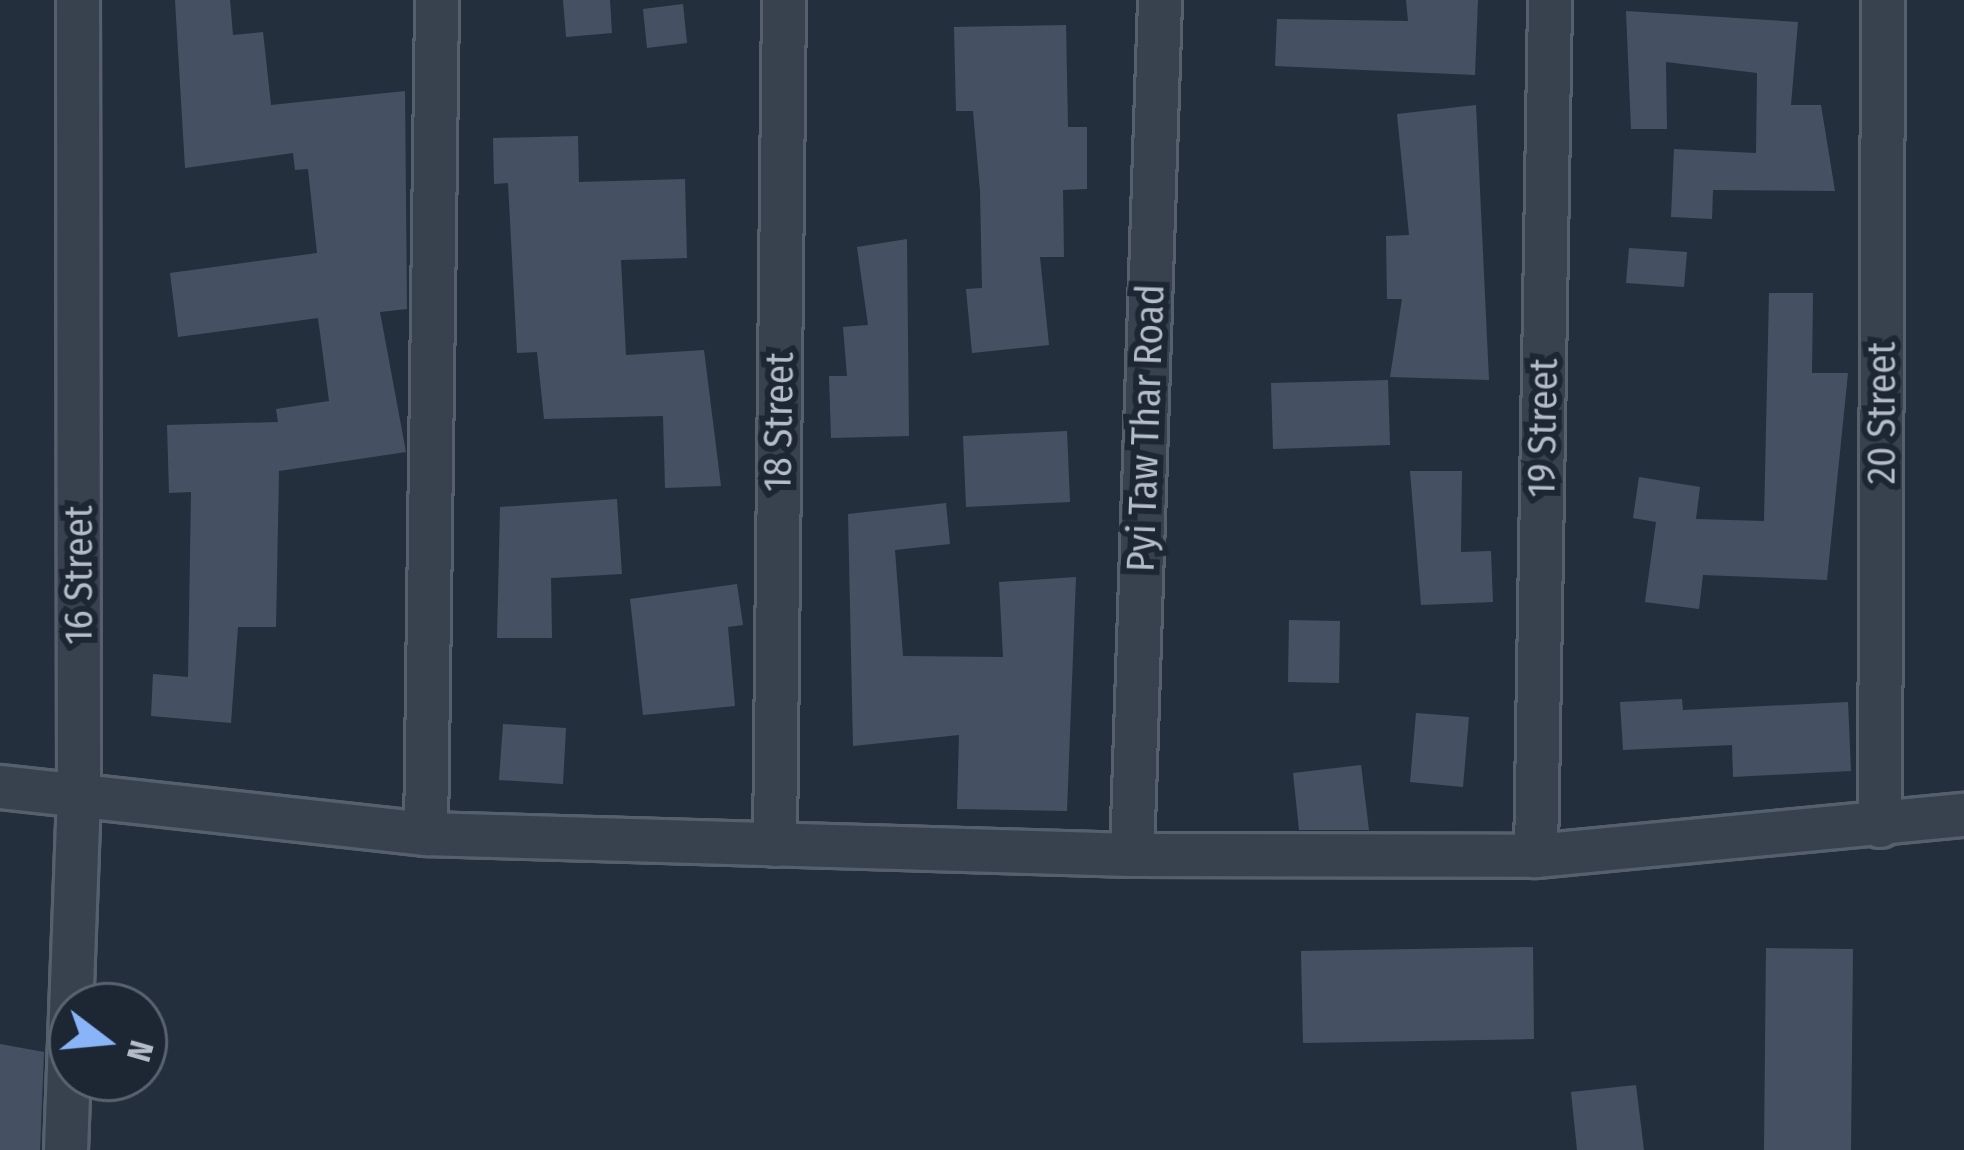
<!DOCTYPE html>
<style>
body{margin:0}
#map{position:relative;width:1964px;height:1150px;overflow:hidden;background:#242f3e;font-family:"Fira Sans Condensed",sans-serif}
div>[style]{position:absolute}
.building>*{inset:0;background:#455162}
.roads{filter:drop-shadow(3px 0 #565f6c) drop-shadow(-3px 0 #565f6c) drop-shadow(0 3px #565f6c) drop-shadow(0 -3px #565f6c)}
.street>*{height:42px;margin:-21px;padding:0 21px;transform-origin:21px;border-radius:21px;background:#38414e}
span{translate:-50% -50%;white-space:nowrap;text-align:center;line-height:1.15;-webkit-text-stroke:12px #1d2633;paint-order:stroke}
.street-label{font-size:39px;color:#b4bcc9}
.north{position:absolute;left:48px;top:982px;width:120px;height:120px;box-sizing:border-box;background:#1d2633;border:3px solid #59626f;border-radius:50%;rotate:106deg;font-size:33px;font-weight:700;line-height:48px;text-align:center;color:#b4bcc9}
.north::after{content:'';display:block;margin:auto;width:42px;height:54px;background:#8ab4f8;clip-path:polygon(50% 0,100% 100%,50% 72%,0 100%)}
</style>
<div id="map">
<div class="building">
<div style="clip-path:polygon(175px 0,230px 0,233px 35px,263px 32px,271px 105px,405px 91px,407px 309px,380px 312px,406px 452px,279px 471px,276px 627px,238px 627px,231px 723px,151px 716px,153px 674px,188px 677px,191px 492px,169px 493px,167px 425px,278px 422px,276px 409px,329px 401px,318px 318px,178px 337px,170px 273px,317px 253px,308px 169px,295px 170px,293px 153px,185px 168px)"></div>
<div style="clip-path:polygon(563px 0,610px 0,612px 33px,566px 37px)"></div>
<div style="clip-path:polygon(1406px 0,1478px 0,1475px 75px,1275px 66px,1277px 19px,1408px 21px)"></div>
<div style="clip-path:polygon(683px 4px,687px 43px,647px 48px,643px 9px)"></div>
<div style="clip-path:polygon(1626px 11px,1798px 22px,1791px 105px,1821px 105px,1835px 191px,1713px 190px,1712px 219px,1671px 217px,1674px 149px,1756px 153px,1757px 73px,1666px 62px,1667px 129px,1631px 129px)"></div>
<div style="clip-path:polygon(1066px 25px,1068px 127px,1087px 127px,1087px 189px,1063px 190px,1064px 257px,1040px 257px,1049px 345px,972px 353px,966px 289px,982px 288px,980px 191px,973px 111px,956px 111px,954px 27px)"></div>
<div style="clip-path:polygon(1476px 105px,1489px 380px,1390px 377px,1402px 299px,1387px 299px,1386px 236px,1409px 235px,1397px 114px)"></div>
<div style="clip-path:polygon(578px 136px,579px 182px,685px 179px,687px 258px,621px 260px,626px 355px,704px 350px,721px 486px,665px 488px,663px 416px,544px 419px,537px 352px,517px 353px,508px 183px,494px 184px,493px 138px)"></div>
<div style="clip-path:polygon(907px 239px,909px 436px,831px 438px,829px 376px,847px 376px,843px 327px,868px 325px,857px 247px)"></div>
<div style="clip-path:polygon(1629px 248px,1687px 252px,1684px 287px,1626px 283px)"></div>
<div style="clip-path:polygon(1769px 293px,1813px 293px,1812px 373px,1848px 373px,1827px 580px,1703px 575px,1699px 609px,1645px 602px,1656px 522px,1633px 518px,1639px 477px,1700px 487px,1696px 519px,1764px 521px)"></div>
<div style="clip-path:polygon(1388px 380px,1390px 445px,1273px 449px,1271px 383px)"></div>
<div style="clip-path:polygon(1067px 431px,1070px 502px,966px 507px,963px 436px)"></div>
<div style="clip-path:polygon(1410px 471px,1462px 471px,1461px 552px,1491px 551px,1493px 602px,1421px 605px)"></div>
<div style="clip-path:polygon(617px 499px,622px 574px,551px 578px,552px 638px,497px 638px,500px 507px)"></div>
<div style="clip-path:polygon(946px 503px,950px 544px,895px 550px,903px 656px,1003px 657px,999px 582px,1076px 577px,1067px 811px,957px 809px,959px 735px,853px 746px,848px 514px)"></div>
<div style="clip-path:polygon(737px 584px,743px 625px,728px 627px,735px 706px,643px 715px,630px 599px)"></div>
<div style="clip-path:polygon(1289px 620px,1340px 621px,1339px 683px,1288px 682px)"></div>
<div style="clip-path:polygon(1682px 699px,1683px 710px,1848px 702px,1851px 771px,1733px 777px,1732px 745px,1623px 750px,1620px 702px)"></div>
<div style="clip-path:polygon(1416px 713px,1469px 717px,1463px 787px,1410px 782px)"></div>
<div style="clip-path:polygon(503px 724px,566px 728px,563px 784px,499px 780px)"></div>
<div style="clip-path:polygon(1361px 765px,1369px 830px,1299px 830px,1293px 773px)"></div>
<div style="clip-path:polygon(1533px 947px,1534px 1039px,1303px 1043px,1301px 951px)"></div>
<div style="clip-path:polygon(1766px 948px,1853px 949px,1851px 1150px,1764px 1150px)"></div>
<div style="clip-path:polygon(0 1044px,44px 1052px,40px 1150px,0 1150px)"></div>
<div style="clip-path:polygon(1636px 1085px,1644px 1150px,1577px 1150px,1571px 1092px)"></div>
</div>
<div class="roads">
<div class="street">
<div style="left:0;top:787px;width:429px;rotate:6.3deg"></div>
<div style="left:426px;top:834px;width:706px;rotate:1.7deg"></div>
<div style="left:1132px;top:855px;width:404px;rotate:0.1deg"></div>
<div style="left:1536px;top:856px;width:430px;rotate:-5.5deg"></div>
<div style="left:1880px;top:826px;width:826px;rotate:-89.79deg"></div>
<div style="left:426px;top:834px;width:834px;rotate:-89.24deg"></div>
<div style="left:775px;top:845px;width:845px;rotate:-89.39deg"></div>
<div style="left:1132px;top:855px;width:855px;rotate:-88.12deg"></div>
<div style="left:1536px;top:856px;width:856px;rotate:-89.06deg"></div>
<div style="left:66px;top:1150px;width:354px;rotate:-87.9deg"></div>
<div style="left:79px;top:796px;width:796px;rotate:-90.07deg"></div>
</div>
</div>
<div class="street-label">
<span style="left:1882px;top:413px;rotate:-90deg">20 Street</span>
<span style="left:779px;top:422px;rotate:-89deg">18 Street</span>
<span style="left:1146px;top:428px;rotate:-88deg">Pyi Taw Thar Road</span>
<span style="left:1543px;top:428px;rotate:-89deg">19 Street</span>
<span style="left:79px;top:575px;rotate:-90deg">16 Street</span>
</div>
<div class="north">N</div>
</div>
